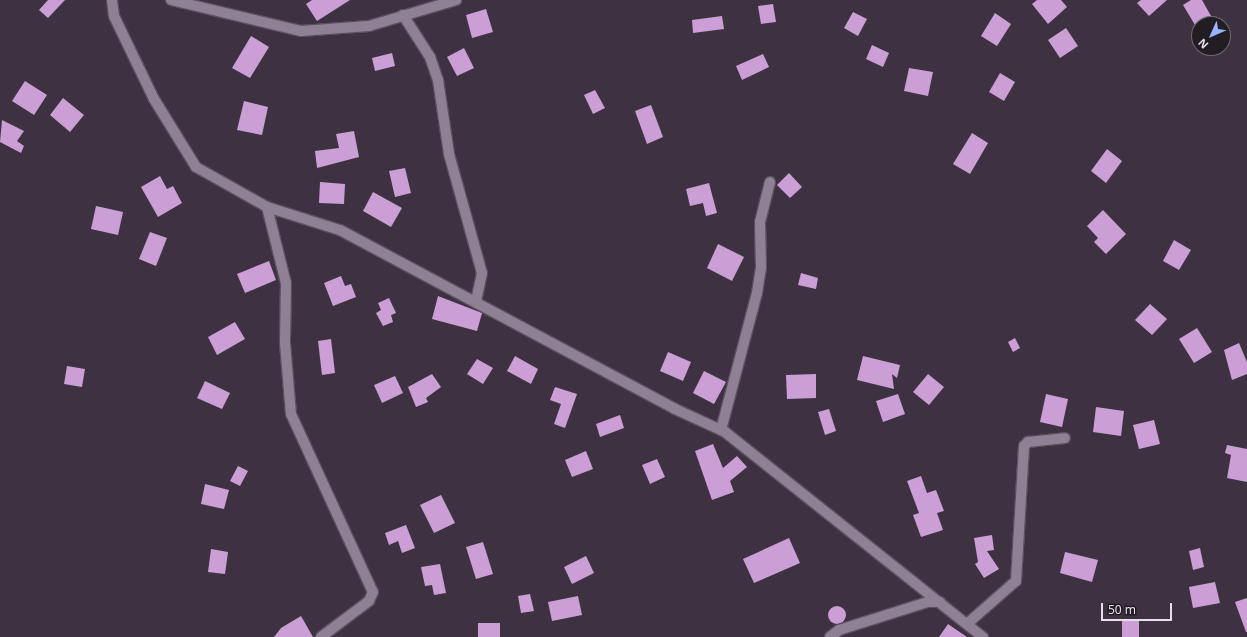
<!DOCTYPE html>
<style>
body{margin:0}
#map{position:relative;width:1247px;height:637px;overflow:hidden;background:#3e3242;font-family:"Noto Sans",sans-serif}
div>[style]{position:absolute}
.building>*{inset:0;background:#cb9fd6}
.round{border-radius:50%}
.roads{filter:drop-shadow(1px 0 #5b515e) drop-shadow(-1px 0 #5b515e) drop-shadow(0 1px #5b515e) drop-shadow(0 -1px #5b515e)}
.minor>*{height:10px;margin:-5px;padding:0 5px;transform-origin:5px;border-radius:5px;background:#8f8193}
span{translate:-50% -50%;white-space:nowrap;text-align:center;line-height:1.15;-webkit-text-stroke:4px #221c23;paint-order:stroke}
.north{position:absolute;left:1191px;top:16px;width:40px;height:40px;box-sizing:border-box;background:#221c23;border:1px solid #706a72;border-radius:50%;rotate:225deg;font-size:11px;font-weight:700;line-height:16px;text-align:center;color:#e6dfe8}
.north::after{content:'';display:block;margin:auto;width:14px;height:18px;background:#9ab5fd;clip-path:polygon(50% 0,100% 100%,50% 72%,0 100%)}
.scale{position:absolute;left:1101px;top:603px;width:71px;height:18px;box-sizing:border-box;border:2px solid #e6dfe8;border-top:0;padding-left:5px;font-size:12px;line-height:14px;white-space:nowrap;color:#e6dfe8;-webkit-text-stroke:3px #221c23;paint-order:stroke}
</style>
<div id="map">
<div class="building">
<div style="clip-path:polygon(48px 0,65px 0,48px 18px,39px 10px)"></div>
<div style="clip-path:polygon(312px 0,350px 0,317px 21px,306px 4px)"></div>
<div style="clip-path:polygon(1037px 0,1061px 0,1067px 7px,1048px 24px,1032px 4px)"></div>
<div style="clip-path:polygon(1141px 0,1167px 0,1149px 16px,1137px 3px)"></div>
<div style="clip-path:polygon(1191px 0,1202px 0,1211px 16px,1195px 25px,1183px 5px)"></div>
<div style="clip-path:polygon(773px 4px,776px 22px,761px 24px,758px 6px)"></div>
<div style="clip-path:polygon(486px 9px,493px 32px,472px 38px,466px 15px)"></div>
<div style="clip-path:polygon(853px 12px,867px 19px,858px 36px,844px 28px)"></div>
<div style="clip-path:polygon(995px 13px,1011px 24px,997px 46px,981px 36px)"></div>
<div style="clip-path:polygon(722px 16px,724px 29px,693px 33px,692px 20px)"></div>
<div style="clip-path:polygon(1066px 28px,1078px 46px,1060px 58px,1048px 40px)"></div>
<div style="clip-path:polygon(251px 36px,269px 47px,250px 78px,232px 68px)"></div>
<div style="clip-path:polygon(872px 45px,889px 53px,883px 67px,866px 59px)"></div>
<div style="clip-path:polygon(464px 48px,474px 68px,457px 76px,447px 57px)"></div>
<div style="clip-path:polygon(392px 53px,395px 66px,375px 71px,372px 58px)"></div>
<div style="clip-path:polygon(763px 54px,769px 67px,742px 80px,736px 66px)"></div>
<div style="clip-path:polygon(909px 68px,933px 72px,928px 96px,904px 91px)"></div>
<div style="clip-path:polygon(1000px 73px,1015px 82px,1004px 101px,989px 92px)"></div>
<div style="clip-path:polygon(25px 81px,47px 95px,34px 115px,12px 101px)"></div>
<div style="clip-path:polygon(595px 90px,605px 108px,593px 114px,584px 95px)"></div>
<div style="clip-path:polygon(63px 98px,84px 115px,70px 132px,50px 115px)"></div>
<div style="clip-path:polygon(244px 101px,268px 107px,262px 135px,237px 130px)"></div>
<div style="clip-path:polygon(651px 105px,663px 137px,647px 144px,635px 111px)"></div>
<div style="clip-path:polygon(2px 120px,24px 131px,17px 141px,24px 146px,21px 153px,0 142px)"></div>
<div style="clip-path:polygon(354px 131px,359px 157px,317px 168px,315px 151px,339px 148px,336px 134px)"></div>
<div style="clip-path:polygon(972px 133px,988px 143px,970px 174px,953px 164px)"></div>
<div style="clip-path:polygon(1107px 149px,1122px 161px,1106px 183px,1091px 171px)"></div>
<div style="clip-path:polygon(405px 168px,411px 193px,395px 197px,389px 171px)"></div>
<div style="clip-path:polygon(789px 173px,802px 187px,790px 198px,777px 185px)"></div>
<div style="clip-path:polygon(160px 176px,167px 189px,173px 186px,182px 203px,158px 217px,141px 187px)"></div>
<div style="clip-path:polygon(320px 182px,345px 184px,344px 204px,319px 203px)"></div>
<div style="clip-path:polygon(709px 183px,717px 213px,706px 216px,703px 203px,690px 206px,686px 189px)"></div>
<div style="clip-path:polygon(373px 192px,402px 208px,391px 227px,363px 211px)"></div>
<div style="clip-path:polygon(96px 206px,123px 212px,118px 235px,91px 229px)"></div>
<div style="clip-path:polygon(1103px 210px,1126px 234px,1106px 254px,1094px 242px,1098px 238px,1087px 226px)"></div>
<div style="clip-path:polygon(150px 232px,167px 238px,156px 266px,139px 259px)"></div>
<div style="clip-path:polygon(1174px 240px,1191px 250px,1179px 270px,1163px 261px)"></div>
<div style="clip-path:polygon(718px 244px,744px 257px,732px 281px,707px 268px)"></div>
<div style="clip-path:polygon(269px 261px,276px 280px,245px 293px,237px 274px)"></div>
<div style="clip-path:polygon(801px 273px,818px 278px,816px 289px,798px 285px)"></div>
<div style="clip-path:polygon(341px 276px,345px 286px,351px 284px,356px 297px,333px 306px,324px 283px)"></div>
<div style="clip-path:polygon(438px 296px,482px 313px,477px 331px,432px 319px)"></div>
<div style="clip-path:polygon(389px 298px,396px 313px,391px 315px,393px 322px,383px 326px,376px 313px,381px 310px,378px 303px)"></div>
<div style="clip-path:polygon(1150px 304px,1167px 319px,1152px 335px,1135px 320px)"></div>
<div style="clip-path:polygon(235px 322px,245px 339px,217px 355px,208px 337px)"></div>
<div style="clip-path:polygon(1197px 328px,1212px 352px,1194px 363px,1179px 339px)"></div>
<div style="clip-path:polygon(1015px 338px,1020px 348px,1013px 352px,1008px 342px)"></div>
<div style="clip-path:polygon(331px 339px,335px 373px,322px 375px,318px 341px)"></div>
<div style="clip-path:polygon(1239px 343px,1247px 362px,1247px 374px,1232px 380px,1224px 350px)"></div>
<div style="clip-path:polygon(668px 352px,691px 362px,683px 381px,660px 371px)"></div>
<div style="clip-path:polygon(515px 356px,538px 369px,531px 384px,507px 371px)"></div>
<div style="clip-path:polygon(863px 356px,900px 365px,897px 378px,892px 374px,894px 389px,857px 380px)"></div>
<div style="clip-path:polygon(477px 359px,493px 368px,483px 384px,467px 374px)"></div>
<div style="clip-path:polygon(67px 366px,85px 369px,82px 387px,64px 384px)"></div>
<div style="clip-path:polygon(704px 371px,726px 382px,714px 404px,693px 393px)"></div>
<div style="clip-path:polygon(432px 374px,441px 387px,426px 398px,428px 402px,416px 407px,408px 387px)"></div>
<div style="clip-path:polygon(816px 374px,816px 398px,787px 399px,786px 375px)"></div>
<div style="clip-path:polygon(928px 374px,944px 387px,929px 405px,913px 392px)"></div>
<div style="clip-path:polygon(395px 376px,403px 393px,382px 403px,374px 385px)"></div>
<div style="clip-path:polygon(205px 381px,230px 393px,222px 409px,197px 398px)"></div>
<div style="clip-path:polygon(555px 387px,577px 394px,565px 428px,554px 424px,561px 404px,550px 400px)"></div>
<div style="clip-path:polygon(898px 394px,905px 414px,883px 422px,876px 401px)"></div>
<div style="clip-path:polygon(1046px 394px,1068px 399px,1062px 427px,1040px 422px)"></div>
<div style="clip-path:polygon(1096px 407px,1124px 411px,1121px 436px,1093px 432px)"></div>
<div style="clip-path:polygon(829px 409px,836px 431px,825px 435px,818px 412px)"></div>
<div style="clip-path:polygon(620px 415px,624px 428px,600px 437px,596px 424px)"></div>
<div style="clip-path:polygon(1154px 420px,1160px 444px,1139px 449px,1133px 425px)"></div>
<div style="clip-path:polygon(713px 444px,723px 468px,737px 456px,747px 467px,730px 481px,734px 492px,712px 500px,695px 451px)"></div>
<div style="clip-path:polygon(1227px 445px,1247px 449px,1247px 482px,1227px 478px,1231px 455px,1225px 453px)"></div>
<div style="clip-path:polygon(586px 451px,593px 469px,572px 477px,565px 460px)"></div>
<div style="clip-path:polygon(657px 459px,665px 477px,650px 484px,642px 465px)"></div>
<div style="clip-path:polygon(238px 466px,248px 471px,240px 486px,230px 481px)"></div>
<div style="clip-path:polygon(921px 476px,927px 493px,936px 490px,944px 511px,937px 513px,943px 530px,921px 537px,913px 515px,919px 513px,907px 481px)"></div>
<div style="clip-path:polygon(205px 484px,229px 490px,224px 509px,201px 504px)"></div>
<div style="clip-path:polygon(441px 495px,455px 523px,434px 533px,420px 505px)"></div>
<div style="clip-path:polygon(406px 525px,415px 548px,402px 553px,398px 541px,389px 545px,385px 533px)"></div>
<div style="clip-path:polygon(992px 535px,994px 550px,987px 551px,999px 569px,984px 578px,975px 564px,978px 562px,974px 538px)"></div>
<div style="clip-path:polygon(789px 538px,800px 563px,754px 583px,743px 559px)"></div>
<div style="clip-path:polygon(483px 542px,493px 574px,476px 579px,466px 547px)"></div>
<div style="clip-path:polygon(1200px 548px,1204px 567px,1193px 570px,1189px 551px)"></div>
<div style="clip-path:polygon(211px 549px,228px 552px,225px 574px,208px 572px)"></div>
<div style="clip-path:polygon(1065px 552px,1098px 560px,1092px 582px,1060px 573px)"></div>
<div style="clip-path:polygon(586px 556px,594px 573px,572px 584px,564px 567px)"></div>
<div style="clip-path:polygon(440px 564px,446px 593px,434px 595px,432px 585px,425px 586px,421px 567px)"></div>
<div style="clip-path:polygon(1215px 582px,1220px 603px,1193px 608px,1189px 587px)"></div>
<div style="clip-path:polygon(530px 594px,534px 611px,521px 613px,518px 596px)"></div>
<div style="clip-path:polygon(578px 596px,582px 615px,552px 621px,548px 602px)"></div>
<div style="clip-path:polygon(1247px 598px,1247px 632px,1246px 632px,1235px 602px)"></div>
<div class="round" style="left:828px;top:606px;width:18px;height:18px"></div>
<div style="clip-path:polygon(301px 616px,313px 637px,274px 637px,281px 628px)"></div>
<div style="clip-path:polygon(1122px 621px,1139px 621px,1139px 637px,1122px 637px)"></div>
<div style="clip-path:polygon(478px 623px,500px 623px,500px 637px,478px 637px)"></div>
<div style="clip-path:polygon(948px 624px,967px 637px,939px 637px)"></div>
</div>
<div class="roads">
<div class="minor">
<div style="left:112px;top:0;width:16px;rotate:83deg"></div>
<div style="left:114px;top:16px;width:92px;rotate:64.3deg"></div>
<div style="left:154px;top:99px;width:80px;rotate:58.3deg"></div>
<div style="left:196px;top:167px;width:81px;rotate:29.4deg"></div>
<div style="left:267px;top:207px;width:77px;rotate:17.5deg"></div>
<div style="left:340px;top:230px;width:380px;rotate:28.1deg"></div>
<div style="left:675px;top:409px;width:55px;rotate:24.7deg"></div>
<div style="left:725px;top:432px;width:330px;rotate:38.5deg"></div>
<div style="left:171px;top:0;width:134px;rotate:13.4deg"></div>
<div style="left:301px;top:31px;width:68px;rotate:-4.2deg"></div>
<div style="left:369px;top:26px;width:91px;rotate:-16.6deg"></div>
<div style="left:403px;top:15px;width:50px;rotate:57.3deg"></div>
<div style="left:430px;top:57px;width:24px;rotate:71deg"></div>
<div style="left:438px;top:80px;width:75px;rotate:81.5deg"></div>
<div style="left:449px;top:154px;width:123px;rotate:74.5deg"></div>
<div style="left:482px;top:273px;width:30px;rotate:102deg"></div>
<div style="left:267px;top:207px;width:78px;rotate:76deg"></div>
<div style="left:286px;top:283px;width:60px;rotate:91deg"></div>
<div style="left:285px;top:343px;width:71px;rotate:85.2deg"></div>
<div style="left:291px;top:414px;width:196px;rotate:65.3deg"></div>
<div style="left:373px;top:592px;width:10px;rotate:114deg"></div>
<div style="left:369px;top:601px;width:60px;rotate:143.1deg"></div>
<div style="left:721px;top:430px;width:142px;rotate:-75.3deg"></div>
<div style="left:757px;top:293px;width:26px;rotate:-81deg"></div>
<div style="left:761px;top:267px;width:45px;rotate:-91.3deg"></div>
<div style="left:760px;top:222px;width:41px;rotate:-76deg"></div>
<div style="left:968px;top:623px;width:64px;rotate:-41.2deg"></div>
<div style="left:1016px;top:581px;width:135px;rotate:-86.6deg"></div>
<div style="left:1024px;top:446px;width:6px;rotate:-45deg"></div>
<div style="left:1028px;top:442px;width:37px;rotate:-6deg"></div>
<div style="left:830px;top:637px;width:11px;rotate:-38deg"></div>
<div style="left:839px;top:630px;width:93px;rotate:-17.5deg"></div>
<div style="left:928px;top:602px;width:12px"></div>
</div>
</div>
<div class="north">N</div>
<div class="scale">50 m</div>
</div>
